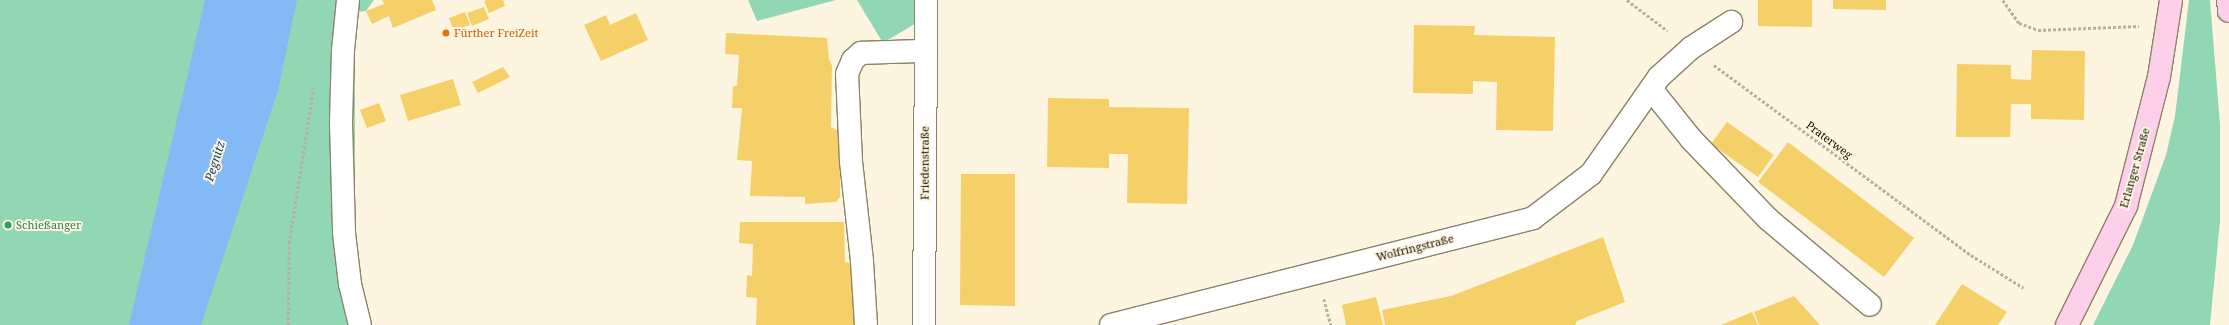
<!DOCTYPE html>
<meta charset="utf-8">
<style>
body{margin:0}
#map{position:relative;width:2229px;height:325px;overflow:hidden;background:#fdf5e0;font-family:"Noto Serif",serif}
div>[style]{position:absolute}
.green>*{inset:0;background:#92d7b3}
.water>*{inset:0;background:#83b9f5}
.building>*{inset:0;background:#f5d068}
.path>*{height:2.5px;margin-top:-1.25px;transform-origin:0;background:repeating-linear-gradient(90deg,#b6b09e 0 3px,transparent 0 5px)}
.roads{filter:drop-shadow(1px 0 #8b826a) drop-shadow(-1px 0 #8b826a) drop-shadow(0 1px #8b826a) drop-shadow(0 -1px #8b826a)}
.minor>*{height:22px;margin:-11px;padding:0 11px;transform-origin:11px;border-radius:11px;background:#fff}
.major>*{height:22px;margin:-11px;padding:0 11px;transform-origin:11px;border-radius:11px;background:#fecfe9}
.dots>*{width:11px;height:11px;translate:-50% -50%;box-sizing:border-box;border:2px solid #fdf5e0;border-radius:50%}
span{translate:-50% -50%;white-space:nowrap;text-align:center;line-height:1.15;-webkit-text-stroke:4px #fdf5e0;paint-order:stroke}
.food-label{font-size:11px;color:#c56008}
.left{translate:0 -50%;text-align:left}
.street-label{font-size:11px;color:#151208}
.leisure-label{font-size:11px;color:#27864d}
.water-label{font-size:12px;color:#114171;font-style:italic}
</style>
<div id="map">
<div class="green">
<div style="clip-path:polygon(0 0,374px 0,366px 11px,355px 12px,355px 247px,364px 325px,0 325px)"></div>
<div style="clip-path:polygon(748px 0,836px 0,757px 21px)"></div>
<div style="clip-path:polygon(857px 0,926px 0,926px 17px,883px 43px)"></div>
<div style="clip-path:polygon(2189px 0,2210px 0,2220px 125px,2220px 221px,2210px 325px,2093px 325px,2133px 245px,2166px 155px,2175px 116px)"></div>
</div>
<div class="water">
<div style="clip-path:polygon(205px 0,297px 0,278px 90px,201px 325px,129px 325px)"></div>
</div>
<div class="building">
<div style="clip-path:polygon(382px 0,432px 0,436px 10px,393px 28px,389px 16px,372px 24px,366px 11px,384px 4px)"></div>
<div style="clip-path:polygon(487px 0,503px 0,505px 6px,489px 13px,484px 1px)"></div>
<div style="clip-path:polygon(1758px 0,1812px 0,1812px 27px,1758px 26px)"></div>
<div style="clip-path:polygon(1833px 0,1886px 0,1886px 10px,1833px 9px)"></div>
<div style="clip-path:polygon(484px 7px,489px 19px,472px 26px,467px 13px)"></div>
<div style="clip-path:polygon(465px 12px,470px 25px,454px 31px,449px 18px)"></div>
<div style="clip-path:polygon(636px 13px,648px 40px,601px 61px,584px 25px,606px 15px,610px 25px)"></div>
<div style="clip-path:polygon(1414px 25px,1475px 26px,1474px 35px,1555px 37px,1553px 131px,1496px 130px,1497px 82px,1473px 81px,1473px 94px,1413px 93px)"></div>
<div style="clip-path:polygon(726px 33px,827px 38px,829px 59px,832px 66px,831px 127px,840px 132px,840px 197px,836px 202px,805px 204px,805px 197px,750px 196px,752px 161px,737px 160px,742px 108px,732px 108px,733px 86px,737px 86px,739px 55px,725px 54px)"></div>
<div style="clip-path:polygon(2032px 50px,2085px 51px,2084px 120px,2031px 119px,2031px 104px,2011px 104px,2010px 137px,1956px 137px,1957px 64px,2011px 65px,2011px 79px,2031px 80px)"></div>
<div style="clip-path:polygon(503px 67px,510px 77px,478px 93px,472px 82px)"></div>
<div style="clip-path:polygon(453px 79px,461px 105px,408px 121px,400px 95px)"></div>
<div style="clip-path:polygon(1048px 98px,1109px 99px,1109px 107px,1189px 108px,1187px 204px,1127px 203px,1128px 154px,1109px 154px,1109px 168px,1047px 167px)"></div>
<div style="clip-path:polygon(379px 103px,386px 121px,367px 128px,360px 110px)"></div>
<div style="clip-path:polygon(1727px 122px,1774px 155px,1758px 177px,1711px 144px)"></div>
<div style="clip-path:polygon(1788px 142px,1914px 238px,1884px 277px,1758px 182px)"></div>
<div style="clip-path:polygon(961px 174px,1015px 174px,1015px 306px,960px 305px)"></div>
<div style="clip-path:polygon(740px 222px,844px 222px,845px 262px,853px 263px,854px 312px,860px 317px,860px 325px,756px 325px,757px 298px,746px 297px,747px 275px,752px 276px,753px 244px,739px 243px)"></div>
<div style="clip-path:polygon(1603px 237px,1625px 302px,1577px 321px,1575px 325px,1385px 325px,1382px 310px,1451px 296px)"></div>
<div style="clip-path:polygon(1962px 284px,2007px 312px,1998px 325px,1935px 325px)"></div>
<div style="clip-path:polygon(1794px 296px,1820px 325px,1759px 325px,1754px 312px)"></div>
<div style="clip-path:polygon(1376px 297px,1383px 325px,1346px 325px,1342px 305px)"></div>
<div style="clip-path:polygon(1752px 312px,1758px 325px,1721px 325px)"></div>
</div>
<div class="path">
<div style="left:1627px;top:0;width:51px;rotate:37.1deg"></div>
<div style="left:2003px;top:0;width:28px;rotate:55deg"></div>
<div style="left:2019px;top:23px;width:20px;rotate:20deg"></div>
<div style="left:2038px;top:30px;width:101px;rotate:-2.3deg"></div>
<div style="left:1714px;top:65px;width:320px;rotate:36.5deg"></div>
<div style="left:1971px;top:255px;width:62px;rotate:31.9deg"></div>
<div style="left:1324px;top:299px;width:27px;rotate:75deg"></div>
<div style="left:288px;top:325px;width:82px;rotate:-89.3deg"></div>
<div style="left:289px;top:243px;width:156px;rotate:-81.1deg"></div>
</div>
<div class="roads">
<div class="minor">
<div style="left:348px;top:0;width:50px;rotate:95.7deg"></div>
<div style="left:343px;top:50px;width:73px;rotate:91.6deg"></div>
<div style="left:341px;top:123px;width:110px;rotate:88.4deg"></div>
<div style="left:344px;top:233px;width:51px;rotate:83.3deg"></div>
<div style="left:350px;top:284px;width:42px;rotate:76.3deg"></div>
<div style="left:1651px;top:89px;width:64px;rotate:51.3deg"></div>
<div style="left:1691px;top:139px;width:111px;rotate:46.1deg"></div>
<div style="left:1768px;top:219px;width:133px;rotate:40.1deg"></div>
<div style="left:866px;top:325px;width:64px;rotate:-93.6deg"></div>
<div style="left:862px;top:261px;width:101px;rotate:-96.3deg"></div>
<div style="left:851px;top:161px;width:87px;rotate:-92.6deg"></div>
<div style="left:847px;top:74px;width:15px;rotate:-67deg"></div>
<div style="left:853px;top:60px;width:11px;rotate:-41deg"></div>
<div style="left:861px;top:53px;width:65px;rotate:-1.8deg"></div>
<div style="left:924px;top:325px;width:325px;rotate:-89.6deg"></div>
<div style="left:1111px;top:325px;width:435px;rotate:-14.2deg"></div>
<div style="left:1533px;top:218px;width:73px;rotate:-37.2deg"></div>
<div style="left:1591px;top:174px;width:118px;rotate:-55deg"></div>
<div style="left:1659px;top:77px;width:43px;rotate:-42.2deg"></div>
<div style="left:1691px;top:48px;width:48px;rotate:-33deg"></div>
</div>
<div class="major">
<div style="left:2228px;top:0;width:11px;rotate:85deg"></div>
<div style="left:2067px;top:325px;width:133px;rotate:-63.6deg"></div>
<div style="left:2126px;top:206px;width:133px;rotate:-75.7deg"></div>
<div style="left:2159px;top:77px;width:78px;rotate:-81.1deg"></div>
</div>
</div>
<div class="dots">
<div style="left:446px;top:33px;background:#e8710a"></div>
<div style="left:8px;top:225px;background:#2e9e5b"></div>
</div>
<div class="food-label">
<span class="left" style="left:454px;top:33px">Fürther FreiZeit</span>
</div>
<div class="street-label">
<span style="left:1829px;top:140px;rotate:37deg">Praterweg</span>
<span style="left:925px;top:163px;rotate:-90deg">Friedenstraße</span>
<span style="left:2135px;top:168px;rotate:-74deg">Erlanger Straße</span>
<span style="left:1415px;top:248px;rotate:-14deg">Wolfringstraße</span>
</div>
<div class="leisure-label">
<span class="left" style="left:16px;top:225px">Schießanger</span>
</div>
<div class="water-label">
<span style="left:215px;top:161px;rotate:-73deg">Pegnitz</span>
</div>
</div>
